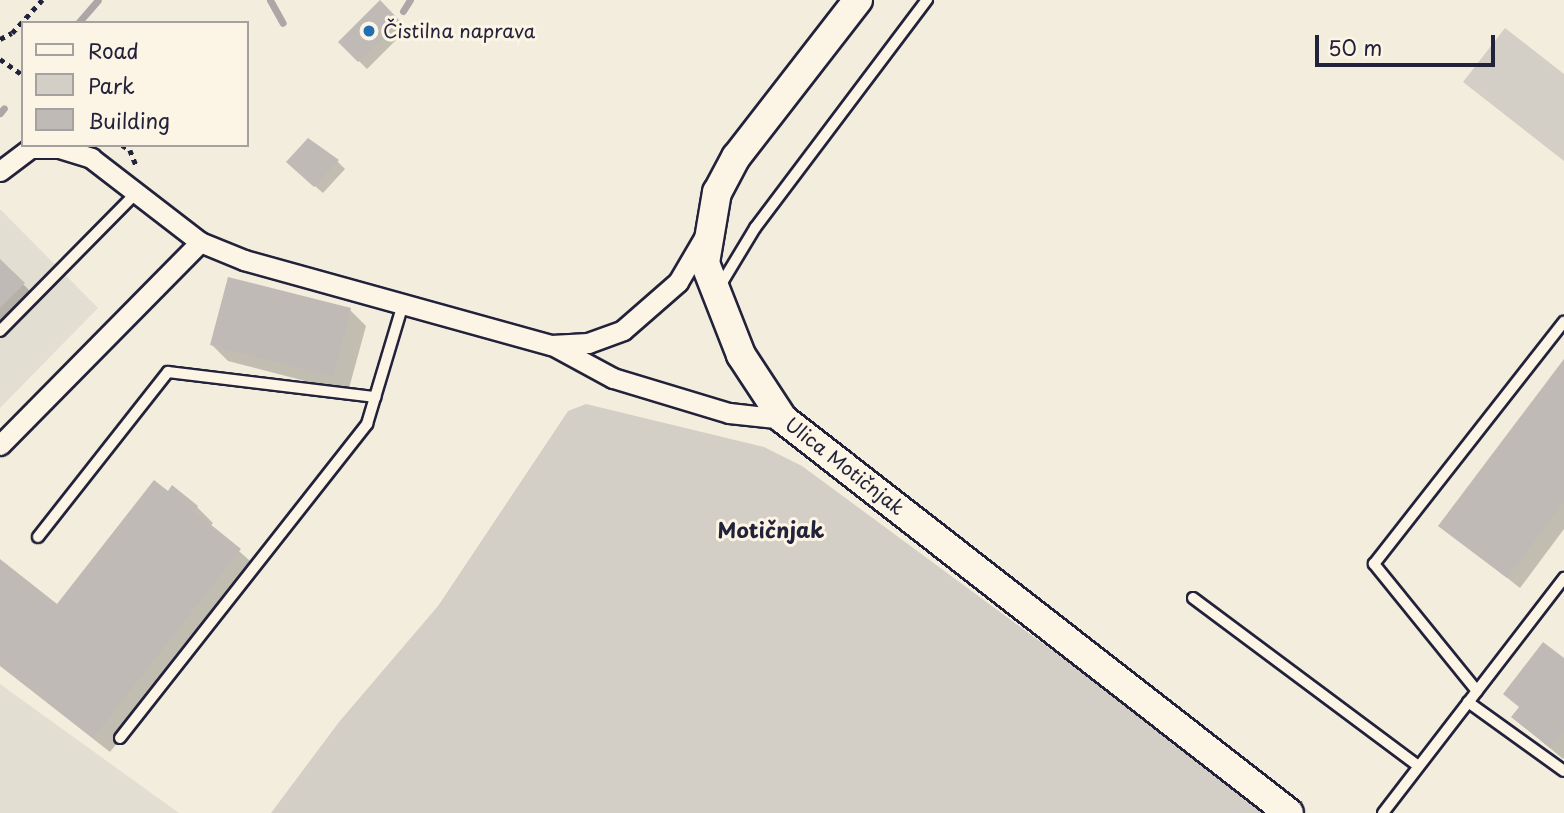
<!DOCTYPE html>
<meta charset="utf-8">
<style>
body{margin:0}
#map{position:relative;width:1564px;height:813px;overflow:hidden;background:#f3edde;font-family:"Playpen Sans",sans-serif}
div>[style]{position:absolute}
.built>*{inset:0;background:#e3ded2}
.green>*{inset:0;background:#d4cfc6}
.shadow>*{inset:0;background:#0003}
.stream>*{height:7px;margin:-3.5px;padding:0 3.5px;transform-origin:3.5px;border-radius:3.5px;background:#aca7a6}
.building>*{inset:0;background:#bfbab6}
.path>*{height:4.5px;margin-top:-2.25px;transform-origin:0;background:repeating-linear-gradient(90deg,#22223b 0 5px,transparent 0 10px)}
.roads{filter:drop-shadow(2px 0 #22223b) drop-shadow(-2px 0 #22223b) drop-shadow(0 2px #22223b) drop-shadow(0 -2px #22223b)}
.lane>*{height:10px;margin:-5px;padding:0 5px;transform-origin:5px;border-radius:5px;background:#fcf5e5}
.street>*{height:19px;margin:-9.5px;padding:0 9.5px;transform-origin:9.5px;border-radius:9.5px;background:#fcf5e5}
.secondary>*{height:28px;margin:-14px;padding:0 14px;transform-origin:14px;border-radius:14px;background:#fcf5e5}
.dots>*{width:19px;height:19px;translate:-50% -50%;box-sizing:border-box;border:4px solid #fcf5e5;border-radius:50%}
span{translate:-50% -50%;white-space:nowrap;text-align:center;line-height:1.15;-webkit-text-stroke:6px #fcf5e5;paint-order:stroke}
.poi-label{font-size:19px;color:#22223b}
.left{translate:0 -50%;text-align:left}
.street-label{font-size:19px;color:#22223b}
.neighbourhood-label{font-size:21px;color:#22223b;font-weight:700}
.legend{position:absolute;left:21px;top:21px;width:228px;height:126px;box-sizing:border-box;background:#fcf5e5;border:2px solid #a5a1a1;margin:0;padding:9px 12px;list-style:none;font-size:21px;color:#22223b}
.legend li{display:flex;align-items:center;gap:14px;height:35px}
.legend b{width:35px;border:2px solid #a5a1a1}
.scale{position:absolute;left:1315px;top:35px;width:180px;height:32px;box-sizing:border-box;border:4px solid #22223b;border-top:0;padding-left:9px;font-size:21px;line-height:24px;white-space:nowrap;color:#22223b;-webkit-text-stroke:5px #fcf5e5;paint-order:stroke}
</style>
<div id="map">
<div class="built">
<div style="clip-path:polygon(0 209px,98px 308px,0 408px)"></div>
<div style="clip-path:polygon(0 684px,79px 741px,179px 813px,0 813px)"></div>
</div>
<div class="green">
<div style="clip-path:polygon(1505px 28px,1564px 74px,1564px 161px,1463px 82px)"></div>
<div style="clip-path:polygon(586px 404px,764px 447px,802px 466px,1273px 813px,271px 813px,339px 722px,438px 606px,568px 411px)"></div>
</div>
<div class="shadow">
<div style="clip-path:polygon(380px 3px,406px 30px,367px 69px,340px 42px)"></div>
<div style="clip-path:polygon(337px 161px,345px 169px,323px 193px,296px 170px)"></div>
<div style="clip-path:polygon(0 261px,35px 296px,0 332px)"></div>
<div style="clip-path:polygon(350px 310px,366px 326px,348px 392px,228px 361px,212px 345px)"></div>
<div style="clip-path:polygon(1564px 362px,1564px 529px,1520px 588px,1441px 526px)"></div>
<div style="clip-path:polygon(168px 493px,197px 507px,213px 523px,210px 526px,256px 566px,110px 752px,0 666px,0 562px,57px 606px)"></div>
<div style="clip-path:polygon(1564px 660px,1564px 758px,1563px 759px,1513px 717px)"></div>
</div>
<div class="stream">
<div style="left:270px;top:0;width:26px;rotate:61deg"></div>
<div style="left:403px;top:11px;width:13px;rotate:-58deg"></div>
<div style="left:78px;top:23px;width:30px;rotate:-49deg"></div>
<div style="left:0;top:113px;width:6px;rotate:-51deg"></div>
</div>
<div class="building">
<div style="clip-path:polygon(380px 0,400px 21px,358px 62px,338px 42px)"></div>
<div style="clip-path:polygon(308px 138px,339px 160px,314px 187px,286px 162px)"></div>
<div style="clip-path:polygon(0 259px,25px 283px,0 308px)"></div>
<div style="clip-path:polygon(228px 277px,351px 308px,333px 377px,210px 345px)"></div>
<div style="clip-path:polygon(1564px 359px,1564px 502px,1507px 578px,1438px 526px)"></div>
<div style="clip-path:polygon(154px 480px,168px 491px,172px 485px,198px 506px,194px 511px,241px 549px,93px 738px,0 665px,0 559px,57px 604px)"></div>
<div style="clip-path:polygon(1543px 642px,1564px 658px,1564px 731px,1550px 748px,1511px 717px,1519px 707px,1503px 694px)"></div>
</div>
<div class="path">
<div style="left:0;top:39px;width:13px;rotate:-27deg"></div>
<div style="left:12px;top:33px;width:45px;rotate:-47.7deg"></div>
<div style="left:0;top:59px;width:28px;rotate:35deg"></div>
<div style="left:122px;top:145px;width:9px;rotate:32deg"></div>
<div style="left:130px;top:150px;width:18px;rotate:68deg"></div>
</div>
<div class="roads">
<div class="lane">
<div style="left:720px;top:286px;width:68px;rotate:-58.9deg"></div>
<div style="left:755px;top:228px;width:286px;rotate:-53deg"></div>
<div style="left:0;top:331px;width:197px;rotate:-45.4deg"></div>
<div style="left:38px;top:537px;width:210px;rotate:-51.8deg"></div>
<div style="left:168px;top:372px;width:209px;rotate:6.9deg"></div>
<div style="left:1193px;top:598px;width:281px;rotate:36.7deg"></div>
<div style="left:1477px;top:691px;width:164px;rotate:-129deg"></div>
<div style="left:1374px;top:564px;width:308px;rotate:-51.9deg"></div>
<div style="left:1468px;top:702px;width:118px;rotate:35.7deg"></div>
<div style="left:120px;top:738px;width:400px;rotate:-51.8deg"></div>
<div style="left:367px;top:424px;width:125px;rotate:-73.3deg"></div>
<div style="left:1383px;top:813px;width:297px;rotate:-52.4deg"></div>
</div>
<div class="street">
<div style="left:0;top:171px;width:39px;rotate:-37deg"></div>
<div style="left:31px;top:148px;width:28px"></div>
<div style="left:59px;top:148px;width:34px;rotate:17deg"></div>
<div style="left:91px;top:158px;width:138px;rotate:37.6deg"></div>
<div style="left:200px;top:242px;width:48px;rotate:22.2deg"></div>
<div style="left:244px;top:260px;width:319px;rotate:15.5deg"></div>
<div style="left:551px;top:345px;width:37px;rotate:-3deg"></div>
<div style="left:588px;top:343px;width:37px;rotate:-20deg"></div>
<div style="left:623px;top:330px;width:73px;rotate:-41.1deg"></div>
<div style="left:678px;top:282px;width:53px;rotate:-59.6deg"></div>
<div style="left:552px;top:345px;width:69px;rotate:28.4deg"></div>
<div style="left:613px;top:378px;width:121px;rotate:16.8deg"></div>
<div style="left:729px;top:413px;width:54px;rotate:6.3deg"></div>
<div style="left:0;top:445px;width:285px;rotate:-45.4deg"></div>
</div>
<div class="secondary">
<div style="left:858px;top:0;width:199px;rotate:127.8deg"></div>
<div style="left:736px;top:157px;width:40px;rotate:118deg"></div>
<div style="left:717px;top:192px;width:72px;rotate:99.6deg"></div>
<div style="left:705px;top:263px;width:99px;rotate:68.6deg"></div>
<div style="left:741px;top:355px;width:77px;rotate:56.7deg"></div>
<div style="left:783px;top:419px;width:641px;rotate:37.91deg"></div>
</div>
</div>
<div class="dots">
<div style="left:369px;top:31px;background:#1f6fb2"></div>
</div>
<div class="poi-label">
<span class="left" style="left:383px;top:31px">Čistilna naprava</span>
</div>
<div class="street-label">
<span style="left:845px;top:466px;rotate:38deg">Ulica Motičnjak</span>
</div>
<div class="neighbourhood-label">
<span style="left:771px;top:529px">Motičnjak</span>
</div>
<ul class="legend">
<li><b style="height:9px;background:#fcf5e5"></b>Road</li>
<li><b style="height:19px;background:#d4cfc6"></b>Park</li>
<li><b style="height:19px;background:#bfbab6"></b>Building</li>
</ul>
<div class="scale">50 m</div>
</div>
